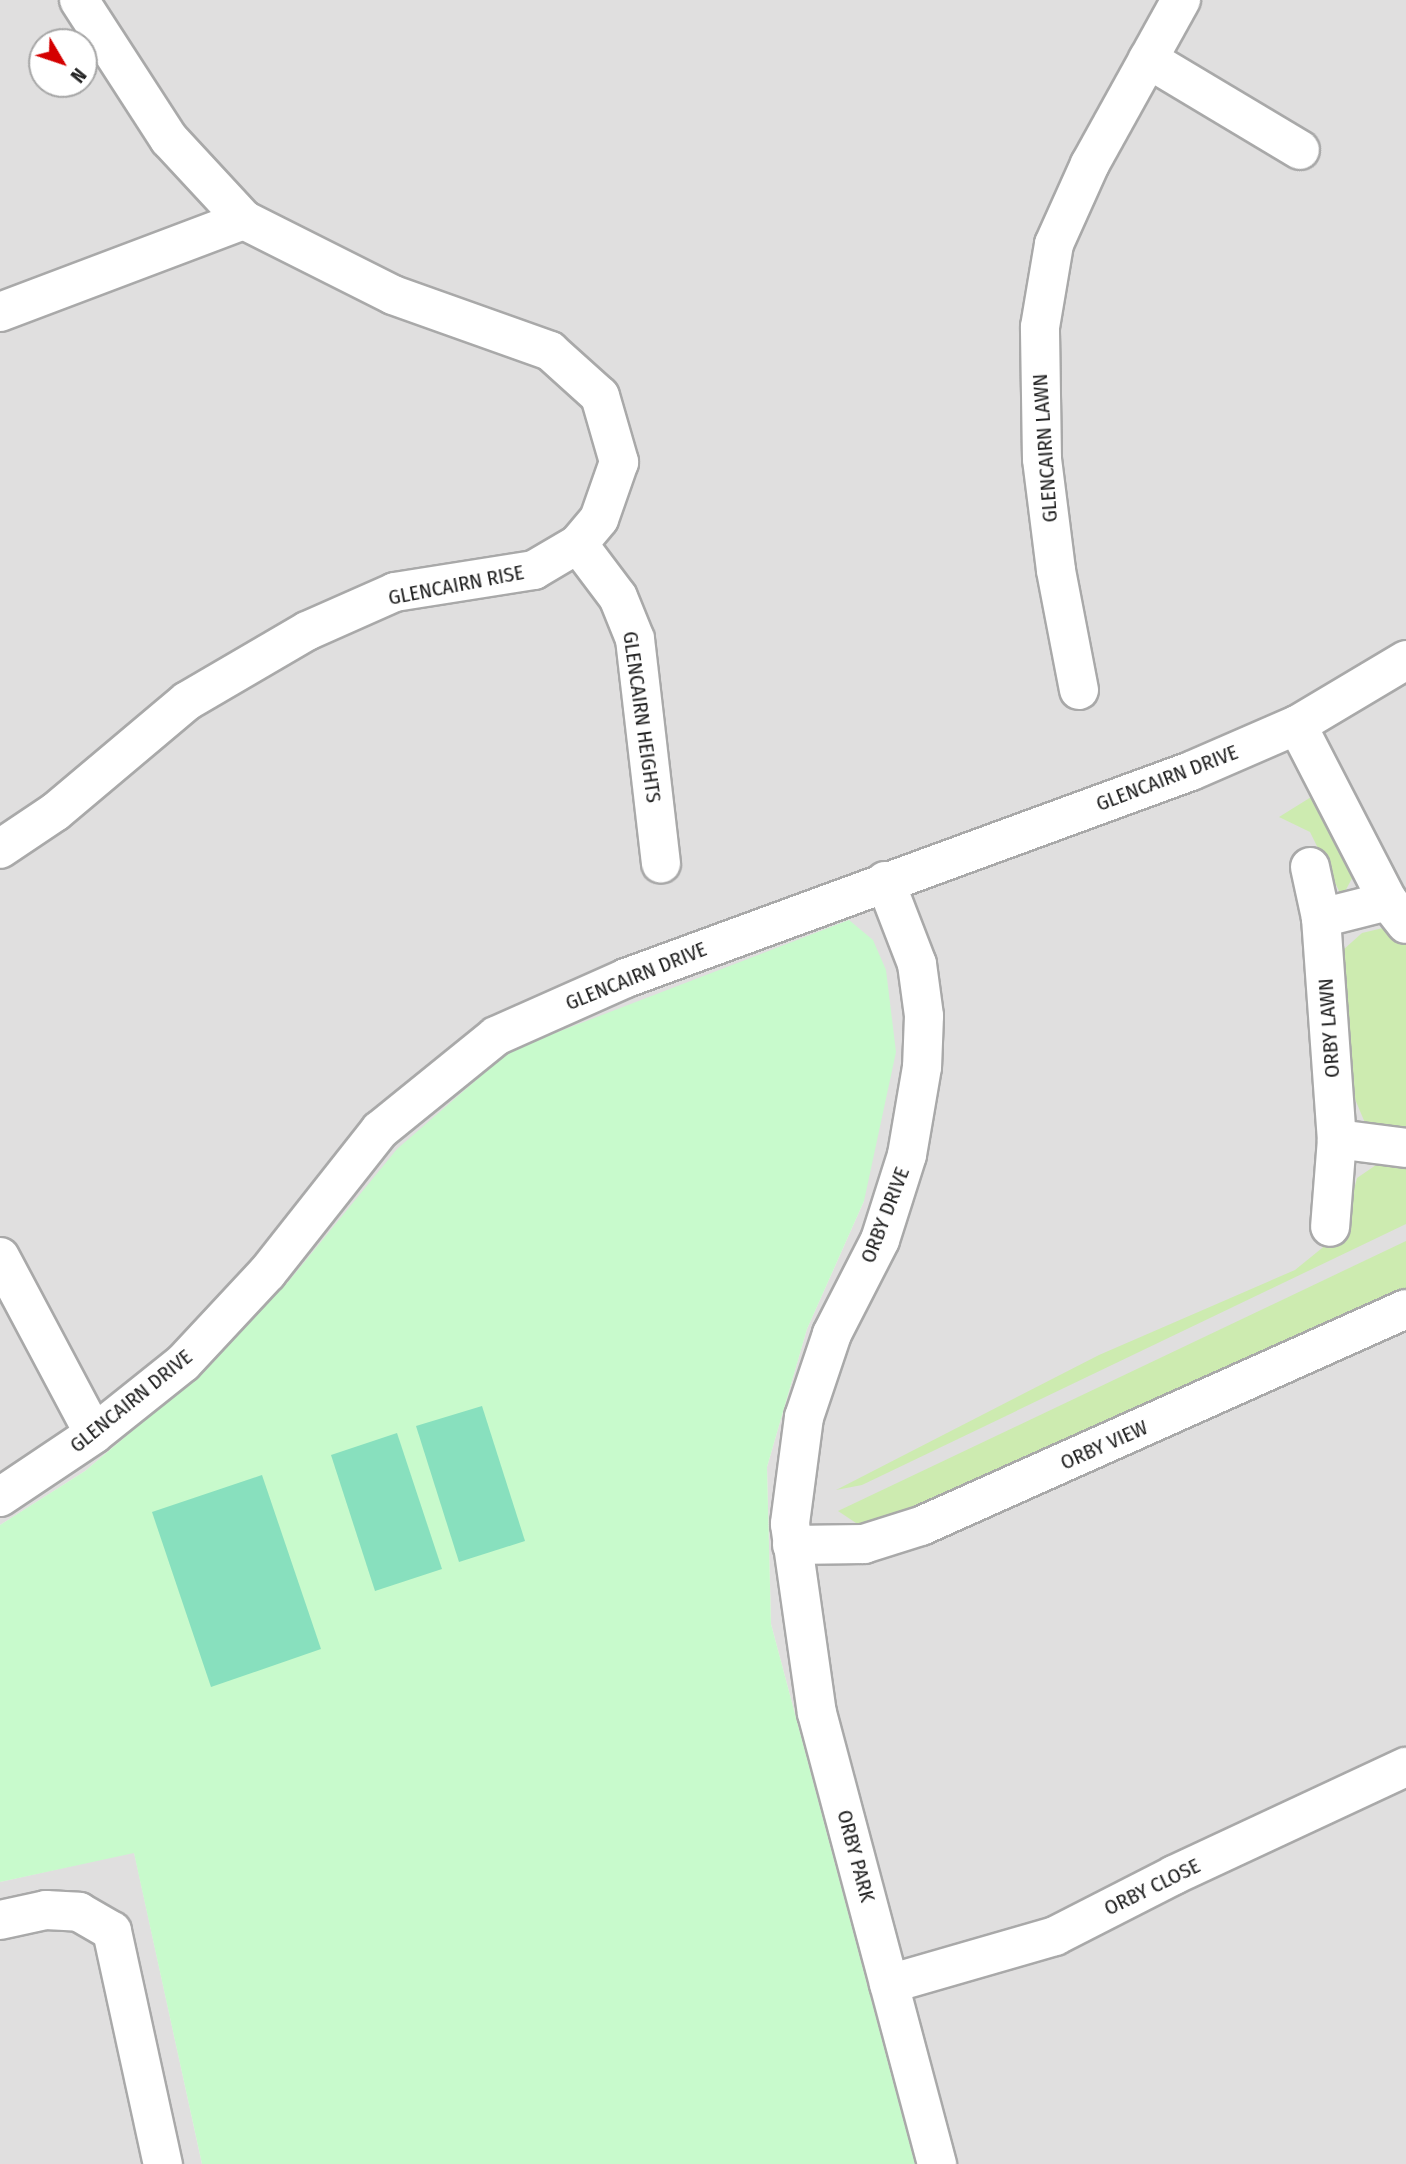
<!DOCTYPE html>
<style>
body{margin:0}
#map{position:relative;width:1406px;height:2164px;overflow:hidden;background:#f2efe9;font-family:"Fira Sans Condensed",sans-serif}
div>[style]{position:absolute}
.residential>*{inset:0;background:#e0dfdf}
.grass>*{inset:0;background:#cdebb0}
.park>*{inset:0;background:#c8facc}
.pitch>*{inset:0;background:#88e0be}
.roads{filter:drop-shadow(2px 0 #a9a9a9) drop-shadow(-2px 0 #a9a9a9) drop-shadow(0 2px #a9a9a9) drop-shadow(0 -2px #a9a9a9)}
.minor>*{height:38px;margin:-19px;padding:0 19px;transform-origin:19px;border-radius:19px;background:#fff}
span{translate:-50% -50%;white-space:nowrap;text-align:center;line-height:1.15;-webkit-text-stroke:5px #fff;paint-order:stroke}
.street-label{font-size:21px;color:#222}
.north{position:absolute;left:28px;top:28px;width:70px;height:70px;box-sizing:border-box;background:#fff;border:2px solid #a7a7a7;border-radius:50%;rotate:129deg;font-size:19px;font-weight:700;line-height:28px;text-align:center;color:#222}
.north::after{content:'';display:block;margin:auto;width:24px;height:32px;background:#d40000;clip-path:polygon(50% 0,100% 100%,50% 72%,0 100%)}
</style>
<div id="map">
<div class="residential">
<div style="clip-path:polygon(evenodd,0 0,1406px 0,1406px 2164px,915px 2164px,771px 1624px,767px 1467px,807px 1329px,864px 1201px,287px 1282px,190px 1382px,85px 1471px,0 1525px,0 0,42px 42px,84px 42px,84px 84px,42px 84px,42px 42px)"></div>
<div style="clip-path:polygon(134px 1852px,202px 2164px,0 2164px,0 1882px)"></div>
</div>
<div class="grass">
<div style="clip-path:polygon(1316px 794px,1357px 869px,1342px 897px,1310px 832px,1279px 817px)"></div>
<div style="clip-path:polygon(1383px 928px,1401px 929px,1406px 934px,1406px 1134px,1365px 1123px,1355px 1099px,1343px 950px,1362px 933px)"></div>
<div style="clip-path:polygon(1376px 1165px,1406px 1166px,1406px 1224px,862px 1485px,836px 1490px,1099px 1355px,1295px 1270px,1343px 1231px,1357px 1178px)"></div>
<div style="clip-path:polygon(1406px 1241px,1406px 1292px,907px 1523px,859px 1525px,838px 1511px)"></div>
</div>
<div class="park">
<div style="clip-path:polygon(849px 920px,873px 940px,886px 970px,896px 1052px,864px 1201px,807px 1329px,767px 1467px,771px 1624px,915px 2164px,202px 2164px,134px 1853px,0 1882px,0 1525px,85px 1471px,190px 1382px,288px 1282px,397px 1149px,511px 1050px)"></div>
</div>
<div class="pitch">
<div style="clip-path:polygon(482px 1406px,525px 1541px,459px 1562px,416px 1426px)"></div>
<div style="clip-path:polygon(397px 1433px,442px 1569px,375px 1591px,331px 1455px)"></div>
<div style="clip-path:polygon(262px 1475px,321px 1649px,211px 1687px,152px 1512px)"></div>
</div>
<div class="roads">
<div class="minor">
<div style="left:79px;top:0;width:166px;rotate:57.1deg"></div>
<div style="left:169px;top:139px;width:110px;rotate:47.2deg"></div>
<div style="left:1148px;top:59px;width:177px;rotate:30.9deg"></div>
<div style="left:0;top:312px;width:261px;rotate:-20.7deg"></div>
<div style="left:244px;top:220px;width:167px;rotate:26.7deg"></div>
<div style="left:393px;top:295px;width:167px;rotate:19.6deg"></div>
<div style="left:550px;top:351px;width:67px;rotate:42deg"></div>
<div style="left:600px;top:396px;width:69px;rotate:73.9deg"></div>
<div style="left:619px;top:462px;width:60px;rotate:109.3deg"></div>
<div style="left:599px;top:519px;width:33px;rotate:130deg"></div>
<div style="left:578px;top:544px;width:51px;rotate:149.4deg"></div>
<div style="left:534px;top:570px;width:141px;rotate:171deg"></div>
<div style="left:395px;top:592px;width:96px;rotate:156.1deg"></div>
<div style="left:307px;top:631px;width:139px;rotate:149.7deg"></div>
<div style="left:187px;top:701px;width:172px;rotate:139.9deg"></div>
<div style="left:55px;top:812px;width:66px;rotate:146.1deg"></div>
<div style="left:578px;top:544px;width:66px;rotate:53deg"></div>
<div style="left:618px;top:597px;width:45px;rotate:68deg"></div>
<div style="left:635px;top:639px;width:226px;rotate:83.4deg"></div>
<div style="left:1079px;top:690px;width:122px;rotate:-100.9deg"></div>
<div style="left:1056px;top:570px;width:112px;rotate:-97.2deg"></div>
<div style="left:1042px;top:459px;width:132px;rotate:-90.9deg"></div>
<div style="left:1040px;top:327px;width:84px;rotate:-80.4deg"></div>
<div style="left:1054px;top:244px;width:88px;rotate:-65.8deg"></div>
<div style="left:1090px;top:164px;width:188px;rotate:-61deg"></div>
<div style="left:1297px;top:725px;width:198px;rotate:62.7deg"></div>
<div style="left:1388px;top:901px;width:29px;rotate:52deg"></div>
<div style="left:1310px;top:867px;width:52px;rotate:77.8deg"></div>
<div style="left:1321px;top:918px;width:222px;rotate:85.9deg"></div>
<div style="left:1337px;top:1139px;width:88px;rotate:94.5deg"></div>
<div style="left:885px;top:881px;width:89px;rotate:68.9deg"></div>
<div style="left:917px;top:964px;width:52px;rotate:82.3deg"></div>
<div style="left:924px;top:1016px;width:51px;rotate:92.2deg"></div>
<div style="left:922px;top:1067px;width:89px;rotate:99.7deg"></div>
<div style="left:907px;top:1155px;width:89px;rotate:107.6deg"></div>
<div style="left:880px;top:1240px;width:106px;rotate:117.1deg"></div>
<div style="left:832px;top:1334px;width:88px;rotate:108.6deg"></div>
<div style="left:804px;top:1417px;width:108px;rotate:97.5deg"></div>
<div style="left:790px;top:1524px;width:191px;rotate:81.9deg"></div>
<div style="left:817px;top:1713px;width:467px;rotate:75.1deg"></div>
<div style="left:1321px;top:918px;width:69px;rotate:-14.2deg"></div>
<div style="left:1337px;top:1139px;width:70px;rotate:7.4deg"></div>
<div style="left:0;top:1257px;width:200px;rotate:62deg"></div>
<div style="left:0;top:1497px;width:113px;rotate:-33.8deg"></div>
<div style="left:94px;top:1434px;width:114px;rotate:-38.6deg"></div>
<div style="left:183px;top:1363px;width:123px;rotate:-47deg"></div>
<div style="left:267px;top:1273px;width:182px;rotate:-51.7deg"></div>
<div style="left:380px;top:1130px;width:149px;rotate:-39deg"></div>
<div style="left:496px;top:1036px;width:142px;rotate:-24deg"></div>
<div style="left:626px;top:978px;width:602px;rotate:-20.12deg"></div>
<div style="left:1191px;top:771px;width:116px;rotate:-23.5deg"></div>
<div style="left:1297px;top:725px;width:127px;rotate:-30.8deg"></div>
<div style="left:792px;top:1545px;width:72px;rotate:-0.8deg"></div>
<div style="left:864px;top:1544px;width:60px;rotate:-17.5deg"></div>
<div style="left:921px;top:1526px;width:531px;rotate:-24.1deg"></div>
<div style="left:0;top:1920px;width:47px;rotate:-12.3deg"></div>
<div style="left:46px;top:1910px;width:33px;rotate:3deg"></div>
<div style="left:79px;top:1912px;width:38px;rotate:30deg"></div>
<div style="left:112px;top:1931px;width:239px;rotate:77.7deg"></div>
<div style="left:889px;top:1984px;width:173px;rotate:-16.1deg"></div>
<div style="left:1055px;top:1936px;width:134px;rotate:-27.1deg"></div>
<div style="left:1174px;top:1875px;width:256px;rotate:-25deg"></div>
</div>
</div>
<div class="street-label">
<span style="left:1045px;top:448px;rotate:-94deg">GLENCAIRN LAWN</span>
<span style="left:456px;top:585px;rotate:-11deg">GLENCAIRN RISE</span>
<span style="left:642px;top:717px;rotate:82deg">GLENCAIRN HEIGHTS</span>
<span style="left:1167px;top:778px;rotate:-21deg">GLENCAIRN DRIVE</span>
<span style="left:636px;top:976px;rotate:-22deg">GLENCAIRN DRIVE</span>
<span style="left:1329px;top:1028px;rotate:-94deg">ORBY LAWN</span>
<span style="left:885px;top:1215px;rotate:-69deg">ORBY DRIVE</span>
<span style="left:131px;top:1401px;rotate:-39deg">GLENCAIRN DRIVE</span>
<span style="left:1104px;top:1445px;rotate:-24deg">ORBY VIEW</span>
<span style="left:856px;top:1856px;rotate:75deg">ORBY PARK</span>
<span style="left:1152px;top:1887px;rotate:-26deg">ORBY CLOSE</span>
</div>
<div class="north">N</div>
</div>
